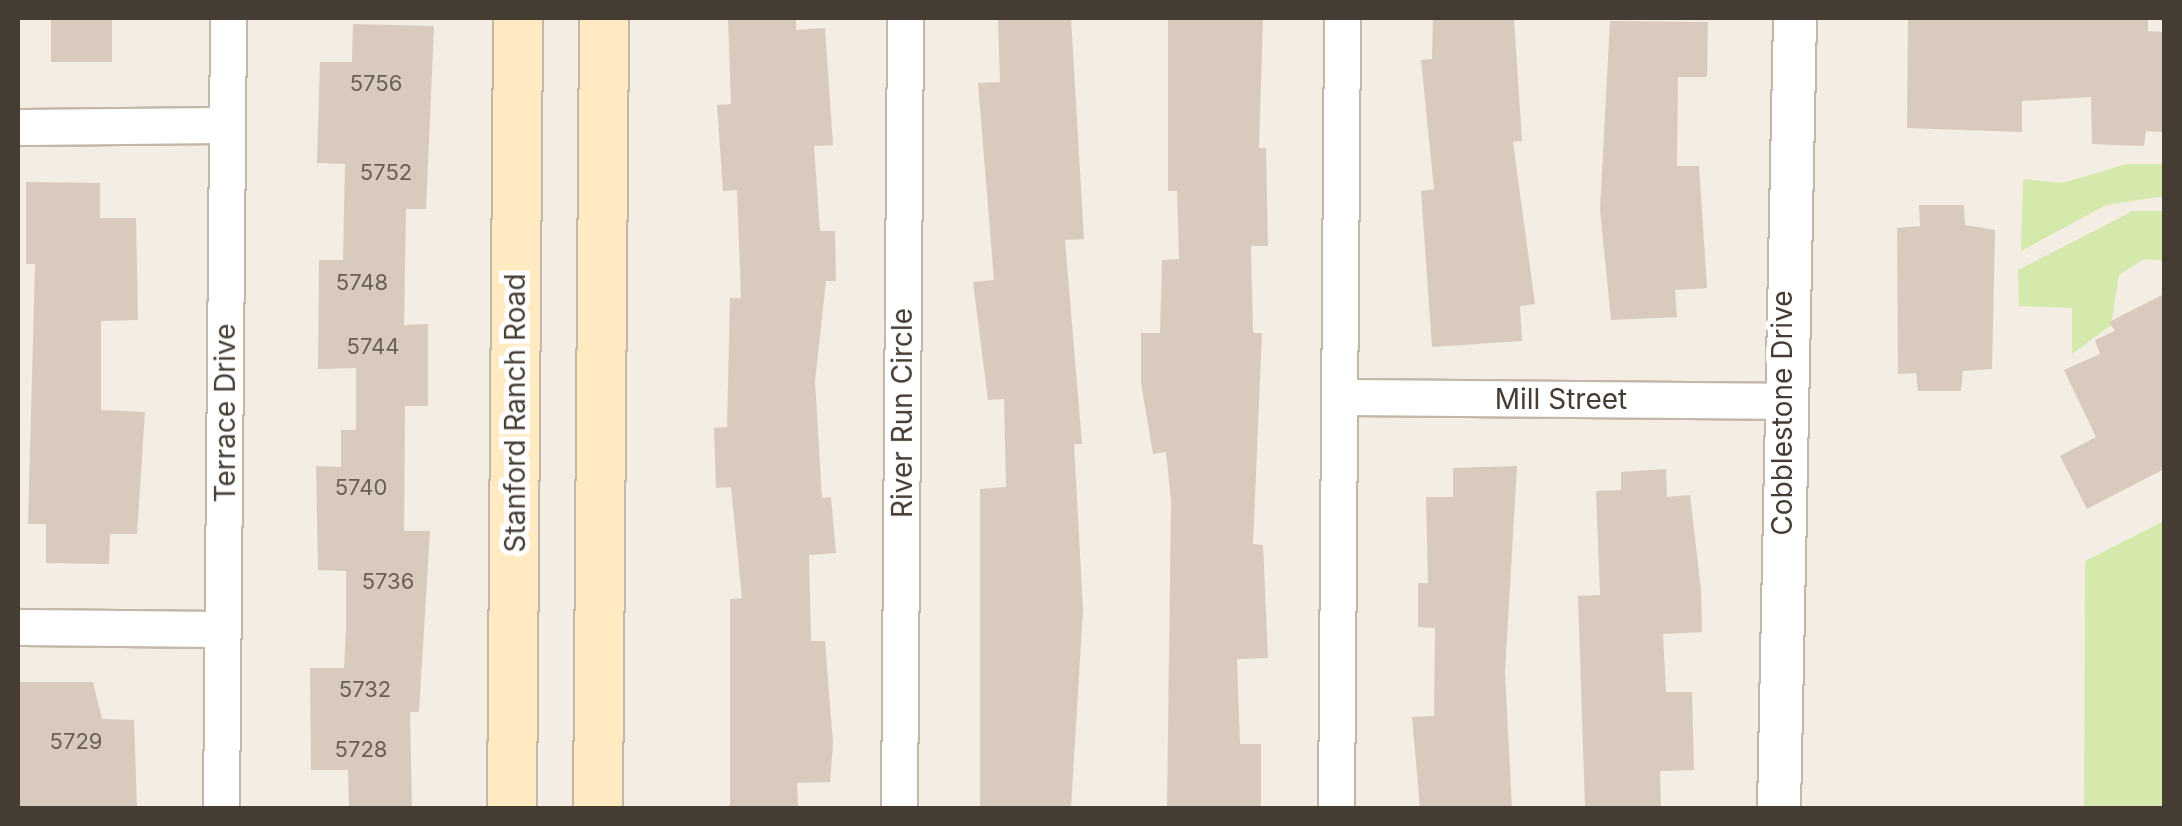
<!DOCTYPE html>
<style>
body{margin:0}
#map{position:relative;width:2182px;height:826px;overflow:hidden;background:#f3ede4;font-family:Inter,sans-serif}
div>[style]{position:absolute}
.green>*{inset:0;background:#d4e9ab}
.building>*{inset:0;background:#d8cabc}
.roads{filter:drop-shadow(2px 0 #c2b7a9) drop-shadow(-2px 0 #c2b7a9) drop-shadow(0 2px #c2b7a9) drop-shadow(0 -2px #c2b7a9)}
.minor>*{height:35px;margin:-17.5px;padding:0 17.5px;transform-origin:17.5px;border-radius:17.5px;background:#fff}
.tertiary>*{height:42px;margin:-21px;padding:0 21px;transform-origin:21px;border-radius:21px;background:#fff}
.secondary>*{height:48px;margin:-24px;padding:0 24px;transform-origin:24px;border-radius:24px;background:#ffeac2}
span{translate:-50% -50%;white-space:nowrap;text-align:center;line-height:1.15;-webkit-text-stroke:10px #fff;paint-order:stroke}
.number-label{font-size:22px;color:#6a6056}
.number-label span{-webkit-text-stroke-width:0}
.street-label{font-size:28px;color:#453d34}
.frame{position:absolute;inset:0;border:20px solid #453d34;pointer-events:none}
</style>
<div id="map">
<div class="green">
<div style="clip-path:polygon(2126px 164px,2164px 164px,2164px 196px,2106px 205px,2021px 251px,2023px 179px,2063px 183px)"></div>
<div style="clip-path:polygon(2133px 211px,2164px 211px,2164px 261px,2144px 259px,2119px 275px,2111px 325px,2072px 354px,2072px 308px,2019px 306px,2018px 270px)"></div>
<div style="clip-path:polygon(2164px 521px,2164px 808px,2084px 808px,2085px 561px)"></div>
</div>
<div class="building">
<div style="clip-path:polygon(51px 18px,112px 18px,112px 62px,51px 62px)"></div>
<div style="clip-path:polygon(728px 18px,796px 18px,796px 30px,825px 28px,833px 145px,814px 146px,820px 231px,835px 231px,836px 281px,826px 281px,815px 381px,822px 498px,831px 497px,836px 553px,809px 555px,811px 641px,825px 641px,833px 743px,830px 782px,797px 783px,798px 808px,730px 808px,730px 599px,742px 598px,731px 487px,716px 488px,714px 428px,727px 427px,730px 298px,741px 298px,737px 190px,723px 191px,717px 105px,731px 104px)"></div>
<div style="clip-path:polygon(998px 18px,1071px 18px,1084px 239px,1065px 240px,1082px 444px,1074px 444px,1083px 609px,1071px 808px,980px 808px,980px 489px,1006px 487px,1004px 399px,988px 400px,973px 282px,994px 280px,978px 83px,1000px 82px)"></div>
<div style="clip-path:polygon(1168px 18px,1263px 18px,1259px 148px,1266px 148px,1268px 246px,1251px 246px,1253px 333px,1262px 333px,1253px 544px,1263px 545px,1268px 658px,1237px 659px,1240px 744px,1261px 744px,1261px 808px,1167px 808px,1171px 501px,1166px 452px,1153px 454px,1141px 383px,1141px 333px,1160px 333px,1162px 260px,1179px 259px,1177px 191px,1168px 191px)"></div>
<div style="clip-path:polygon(1433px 18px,1514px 18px,1522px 141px,1513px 142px,1535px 304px,1520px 306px,1522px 341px,1432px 347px,1421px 191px,1434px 189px,1421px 60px,1432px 59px)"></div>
<div style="clip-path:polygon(1908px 18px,2148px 18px,2148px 31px,2164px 32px,2164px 132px,2146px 131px,2144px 146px,2092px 144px,2091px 97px,2022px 101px,2022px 132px,1907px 128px)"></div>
<div style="clip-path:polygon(1610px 21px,1708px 22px,1707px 77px,1678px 77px,1677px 166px,1699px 166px,1707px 288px,1675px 290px,1677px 317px,1611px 320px,1600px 209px)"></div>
<div style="clip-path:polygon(353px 24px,434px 26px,426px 209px,406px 209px,404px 325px,428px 324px,428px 406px,405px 406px,404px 531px,430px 531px,419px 712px,410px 712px,412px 808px,349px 808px,348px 770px,311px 770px,310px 668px,344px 668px,346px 630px,346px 571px,318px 570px,316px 466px,341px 467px,341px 430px,356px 430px,356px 368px,318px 369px,319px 260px,343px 260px,345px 164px,317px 163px,320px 62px,352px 62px)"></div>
<div style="clip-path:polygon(26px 182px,100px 183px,100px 218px,136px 218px,138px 320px,101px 321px,101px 410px,145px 412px,137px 534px,110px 534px,109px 564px,46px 563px,46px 524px,28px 524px,35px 264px,26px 264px)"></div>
<div style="clip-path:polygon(1919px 205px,1964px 205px,1965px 225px,1995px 230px,1992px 369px,1963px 371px,1961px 391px,1918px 391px,1916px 373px,1898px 374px,1897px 228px,1920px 226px)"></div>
<div style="clip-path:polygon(2164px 294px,2164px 469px,2087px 509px,2060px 456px,2096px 437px,2064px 370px,2100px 354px,2095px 340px,2115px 331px,2109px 322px)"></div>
<div style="clip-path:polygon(1517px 466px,1505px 672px,1512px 808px,1420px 808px,1412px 717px,1434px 716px,1435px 628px,1418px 627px,1418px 583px,1428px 583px,1426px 497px,1453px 497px,1453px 468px)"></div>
<div style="clip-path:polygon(1666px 469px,1667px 497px,1690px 495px,1701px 590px,1702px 632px,1663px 634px,1666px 692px,1692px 692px,1694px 770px,1660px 771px,1661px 808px,1585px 808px,1578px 596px,1600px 595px,1596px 491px,1621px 490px,1621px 472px)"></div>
<div style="clip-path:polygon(18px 682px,93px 682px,102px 719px,134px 720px,137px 808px,18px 808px)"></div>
</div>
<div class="roads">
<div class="minor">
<div style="left:18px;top:127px;width:208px;rotate:-0.6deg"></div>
<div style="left:1339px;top:397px;width:444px;rotate:0.5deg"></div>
<div style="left:18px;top:627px;width:205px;rotate:0.6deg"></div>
<div style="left:221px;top:808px;width:790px;rotate:-89.49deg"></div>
<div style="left:899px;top:808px;width:790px;rotate:-89.56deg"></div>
<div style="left:1336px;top:808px;width:790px;rotate:-89.56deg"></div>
</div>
<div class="tertiary">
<div style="left:1779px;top:808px;width:790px;rotate:-88.84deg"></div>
</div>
<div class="secondary">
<div style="left:512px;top:808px;width:790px;rotate:-89.56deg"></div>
<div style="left:598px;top:808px;width:790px;rotate:-89.56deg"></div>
</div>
</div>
<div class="number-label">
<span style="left:376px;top:84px">5756</span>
<span style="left:386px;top:173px">5752</span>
<span style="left:362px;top:283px">5748</span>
<span style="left:373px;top:347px">5744</span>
<span style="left:361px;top:488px">5740</span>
<span style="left:388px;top:582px">5736</span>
<span style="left:365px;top:690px">5732</span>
<span style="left:76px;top:742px">5729</span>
<span style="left:361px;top:750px">5728</span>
</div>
<div class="street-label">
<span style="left:1561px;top:399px">Mill Street</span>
<span style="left:225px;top:413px;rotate:-90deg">Terrace Drive</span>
<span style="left:515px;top:413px;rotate:-90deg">Stanford Ranch Road</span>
<span style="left:902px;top:413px;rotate:-90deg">River Run Circle</span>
<span style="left:1782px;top:413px;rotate:-90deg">Cobblestone Drive</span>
</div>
<div class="frame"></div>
</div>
